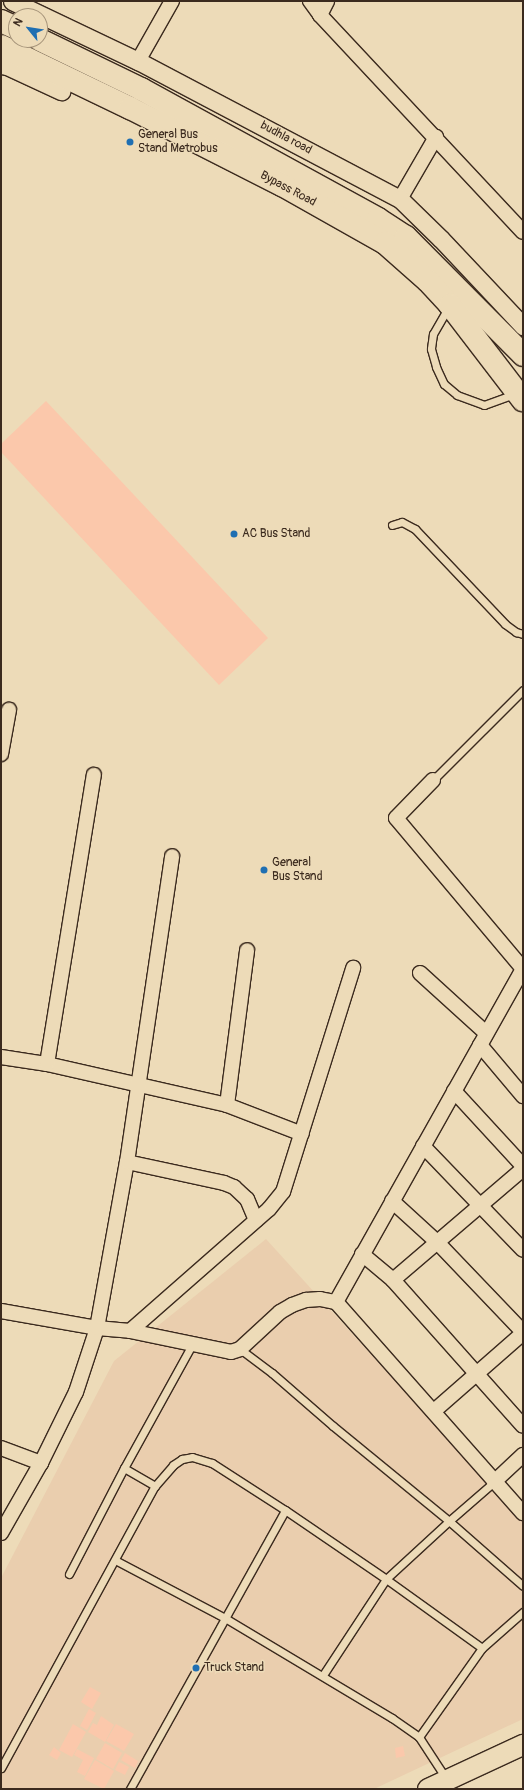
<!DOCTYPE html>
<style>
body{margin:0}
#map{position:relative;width:524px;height:1790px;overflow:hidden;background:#eddbb8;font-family:Pangolin,sans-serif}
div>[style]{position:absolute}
.built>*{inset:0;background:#eaceae}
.building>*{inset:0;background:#fbc8ab}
.roads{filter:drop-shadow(1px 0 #3b2a1e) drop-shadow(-1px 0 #3b2a1e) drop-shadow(0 1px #3b2a1e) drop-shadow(0 -1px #3b2a1e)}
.service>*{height:7px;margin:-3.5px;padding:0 3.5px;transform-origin:3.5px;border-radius:3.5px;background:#eddbb8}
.minor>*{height:14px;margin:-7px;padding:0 7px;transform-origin:7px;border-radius:7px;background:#eddbb8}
.tertiary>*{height:17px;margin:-8.5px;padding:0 8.5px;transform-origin:8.5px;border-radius:8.5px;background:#eddbb8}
.secondary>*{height:20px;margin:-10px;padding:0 10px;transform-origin:10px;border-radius:10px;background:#eddbb8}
.primary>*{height:22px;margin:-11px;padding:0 11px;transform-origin:11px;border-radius:11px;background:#eddbb8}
.dots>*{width:11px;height:11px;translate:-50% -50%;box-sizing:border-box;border:2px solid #eddbb8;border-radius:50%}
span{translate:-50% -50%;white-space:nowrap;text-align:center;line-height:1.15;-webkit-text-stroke:3px #eddbb8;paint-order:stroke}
.poi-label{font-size:12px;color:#3b2a1e}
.left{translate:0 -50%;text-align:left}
.street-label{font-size:12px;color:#3b2a1e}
.frame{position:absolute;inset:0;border:2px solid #3b2a1e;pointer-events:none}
.north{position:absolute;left:8px;top:8px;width:40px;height:40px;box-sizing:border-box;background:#eddbb8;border:1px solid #a6947a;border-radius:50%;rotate:300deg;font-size:11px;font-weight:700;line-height:16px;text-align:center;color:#3b2a1e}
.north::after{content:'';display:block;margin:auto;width:14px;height:18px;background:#1f6fb2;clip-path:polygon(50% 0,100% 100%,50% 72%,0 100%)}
</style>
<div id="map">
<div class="built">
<div style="clip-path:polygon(266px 1239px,523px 1522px,523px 1719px,374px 1789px,1px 1789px,1px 1578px,114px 1361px)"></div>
</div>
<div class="building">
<div style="clip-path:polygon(46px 401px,268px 638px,219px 685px,1px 452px,1px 444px)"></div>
<div style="clip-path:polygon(90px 1687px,101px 1693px,92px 1709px,81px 1702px)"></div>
<div style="clip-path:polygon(89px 1709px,96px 1713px,87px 1730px,80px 1726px)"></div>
<div style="clip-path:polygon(101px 1716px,114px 1725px,105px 1742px,88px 1732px,93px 1723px,97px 1725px)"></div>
<div style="clip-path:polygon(73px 1724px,86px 1732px,72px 1757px,59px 1750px)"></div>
<div style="clip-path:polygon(116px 1724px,134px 1734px,124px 1751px,106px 1741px)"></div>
<div style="clip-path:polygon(105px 1743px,122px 1753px,113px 1769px,96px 1759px)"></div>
<div style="clip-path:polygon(403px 1746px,405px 1756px,396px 1758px,395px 1748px)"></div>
<div style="clip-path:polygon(54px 1747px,61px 1753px,57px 1760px,49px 1755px)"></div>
<div style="clip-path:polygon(77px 1749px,94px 1758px,85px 1776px,77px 1772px,83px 1760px,74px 1755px)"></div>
<div style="clip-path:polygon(125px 1753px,138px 1761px,135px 1768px,121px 1760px)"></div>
<div style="clip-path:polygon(95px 1760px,114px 1771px,104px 1789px,84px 1779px)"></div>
<div style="clip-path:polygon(119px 1762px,129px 1767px,125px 1775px,115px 1770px)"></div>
</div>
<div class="roads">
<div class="service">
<div style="left:448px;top:308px;width:30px;rotate:120deg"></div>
<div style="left:433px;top:334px;width:15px;rotate:98deg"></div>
<div style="left:431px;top:349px;width:19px;rotate:74deg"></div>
<div style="left:436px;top:367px;width:19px;rotate:65deg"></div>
<div style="left:444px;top:384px;width:17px;rotate:40deg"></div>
<div style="left:457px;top:395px;width:29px;rotate:20deg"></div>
<div style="left:484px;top:405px;width:33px;rotate:-20deg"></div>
<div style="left:392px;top:525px;width:10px;rotate:-17deg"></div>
<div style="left:402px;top:522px;width:15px;rotate:28deg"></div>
<div style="left:415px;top:529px;width:131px;rotate:46.5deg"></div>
<div style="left:505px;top:624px;width:14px;rotate:36deg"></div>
<div style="left:516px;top:632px;width:7px;rotate:16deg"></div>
<div style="left:433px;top:780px;width:127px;rotate:-45deg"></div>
<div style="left:240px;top:1349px;width:40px;rotate:37deg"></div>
<div style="left:272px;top:1373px;width:81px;rotate:41deg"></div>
<div style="left:333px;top:1426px;width:150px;rotate:39.3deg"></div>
<div style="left:449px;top:1521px;width:98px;rotate:41.3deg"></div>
<div style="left:124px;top:1468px;width:36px;rotate:30deg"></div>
<div style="left:115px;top:1560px;width:124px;rotate:27.8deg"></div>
<div style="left:225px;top:1618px;width:195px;rotate:30.9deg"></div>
<div style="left:392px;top:1718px;width:33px;rotate:35deg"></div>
<div style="left:419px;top:1737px;width:51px;rotate:56.9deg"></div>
<div style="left:69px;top:1574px;width:119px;rotate:-62.6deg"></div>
<div style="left:124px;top:1468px;width:143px;rotate:-61.1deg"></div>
<div style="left:482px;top:1648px;width:55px;rotate:-41.3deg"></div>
<div style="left:323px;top:1675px;width:115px;rotate:-56.7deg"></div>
<div style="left:386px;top:1579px;width:86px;rotate:-42.6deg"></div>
<div style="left:449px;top:1521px;width:60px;rotate:-40.9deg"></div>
<div style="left:1px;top:1768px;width:321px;rotate:-61.4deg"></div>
<div style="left:155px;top:1486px;width:28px;rotate:-49deg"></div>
<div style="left:173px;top:1465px;width:11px;rotate:-34deg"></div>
<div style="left:182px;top:1459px;width:10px;rotate:-11deg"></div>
<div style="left:192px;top:1457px;width:21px;rotate:17deg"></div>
<div style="left:212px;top:1463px;width:87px;rotate:32.8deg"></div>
<div style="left:285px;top:1510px;width:122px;rotate:34.3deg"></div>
<div style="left:386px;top:1579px;width:118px;rotate:35.7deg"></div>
<div style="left:482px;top:1648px;width:109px;rotate:125.3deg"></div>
<div style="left:130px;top:1789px;width:319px;rotate:-60.9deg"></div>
</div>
<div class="minor">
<div style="left:310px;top:1px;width:17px;rotate:54deg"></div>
<div style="left:320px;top:15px;width:297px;rotate:46.9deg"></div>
<div style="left:320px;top:15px;width:16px;rotate:-63deg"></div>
<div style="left:138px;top:61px;width:69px;rotate:-60.5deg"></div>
<div style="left:400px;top:199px;width:72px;rotate:-59.9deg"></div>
<div style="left:1px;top:754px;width:45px;rotate:-79.7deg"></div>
<div style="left:433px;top:780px;width:53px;rotate:134.2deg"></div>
<div style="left:396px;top:818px;width:197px;rotate:49.9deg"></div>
<div style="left:420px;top:973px;width:89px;rotate:42.3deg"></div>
<div style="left:480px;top:1045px;width:67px;rotate:49.9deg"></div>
<div style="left:1px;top:1057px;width:47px;rotate:8.7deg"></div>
<div style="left:47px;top:1064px;width:185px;rotate:12.8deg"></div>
<div style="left:227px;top:1105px;width:80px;rotate:21.1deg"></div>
<div style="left:47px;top:1064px;width:293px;rotate:-80.8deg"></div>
<div style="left:454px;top:1091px;width:102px;rotate:47.4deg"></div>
<div style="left:227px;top:1105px;width:156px;rotate:-82.6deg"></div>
<div style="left:423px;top:1146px;width:144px;rotate:46.1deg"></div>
<div style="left:127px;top:1162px;width:99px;rotate:12.2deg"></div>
<div style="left:224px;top:1183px;width:11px;rotate:22deg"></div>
<div style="left:234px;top:1187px;width:18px;rotate:43deg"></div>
<div style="left:247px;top:1199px;width:23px;rotate:67deg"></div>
<div style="left:392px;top:1201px;width:61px;rotate:42.3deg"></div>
<div style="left:437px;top:1242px;width:124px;rotate:46.3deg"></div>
<div style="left:362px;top:1254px;width:40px;rotate:40deg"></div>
<div style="left:393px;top:1280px;width:195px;rotate:48.3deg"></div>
<div style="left:393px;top:1280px;width:171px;rotate:-40.5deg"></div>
<div style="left:336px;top:1302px;width:382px;rotate:-60.7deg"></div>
<div style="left:1px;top:1311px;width:97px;rotate:10deg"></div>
<div style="left:97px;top:1328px;width:33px;rotate:5deg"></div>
<div style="left:130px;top:1331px;width:185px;rotate:-41.3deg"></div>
<div style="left:269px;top:1209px;width:22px;rotate:-51deg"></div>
<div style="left:283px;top:1192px;width:235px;rotate:-72.6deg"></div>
<div style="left:130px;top:1331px;width:103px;rotate:11.7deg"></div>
<div style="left:231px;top:1352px;width:9px;rotate:-18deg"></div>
<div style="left:240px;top:1349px;width:54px;rotate:-42.8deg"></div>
<div style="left:280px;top:1312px;width:14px;rotate:-30deg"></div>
<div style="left:292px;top:1305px;width:15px;rotate:-20deg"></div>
<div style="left:306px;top:1300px;width:14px;rotate:-4deg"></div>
<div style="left:320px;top:1299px;width:16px;rotate:11deg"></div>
<div style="left:336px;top:1302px;width:282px;rotate:48.5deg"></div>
<div style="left:434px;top:1411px;width:118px;rotate:-41.2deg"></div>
<div style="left:1px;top:1448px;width:43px;rotate:20.6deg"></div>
<div style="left:494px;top:1482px;width:40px;rotate:-43deg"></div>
<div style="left:1px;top:1533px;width:81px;rotate:-60.3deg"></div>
<div style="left:41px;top:1463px;width:79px;rotate:-63.8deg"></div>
<div style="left:76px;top:1392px;width:67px;rotate:-71.8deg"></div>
<div style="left:97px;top:1328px;width:169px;rotate:-79.8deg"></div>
<div style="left:127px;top:1162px;width:309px;rotate:-81.6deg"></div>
</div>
<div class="tertiary">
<div style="left:12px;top:1px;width:140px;rotate:25.5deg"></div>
<div style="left:138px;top:61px;width:296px;rotate:27.8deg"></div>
<div style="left:400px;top:199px;width:57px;rotate:44.3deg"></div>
<div style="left:441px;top:239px;width:120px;rotate:46.7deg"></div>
<div style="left:1px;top:65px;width:6px;rotate:9deg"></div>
<div style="left:7px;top:66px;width:60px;rotate:24.8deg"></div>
</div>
<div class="secondary">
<div style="left:428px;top:1789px;width:105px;rotate:-24.9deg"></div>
</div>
<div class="primary">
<div style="left:1px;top:21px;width:17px;rotate:25deg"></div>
<div style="left:40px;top:40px;width:112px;rotate:25.9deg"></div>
<div style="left:141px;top:89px;width:270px;rotate:28.7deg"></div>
<div style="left:378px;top:219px;width:33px;rotate:33deg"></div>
<div style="left:406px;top:237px;width:166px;rotate:45.2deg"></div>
<div style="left:1px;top:46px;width:143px;rotate:25.7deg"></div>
<div style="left:130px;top:108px;width:170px;rotate:26.9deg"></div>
<div style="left:282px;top:185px;width:118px;rotate:29.4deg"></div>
<div style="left:385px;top:243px;width:57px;rotate:41.5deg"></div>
<div style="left:428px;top:281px;width:33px;rotate:47deg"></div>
<div style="left:450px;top:305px;width:120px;rotate:52.5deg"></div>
</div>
</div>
<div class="dots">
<div style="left:130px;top:142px;background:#1f6fb2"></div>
<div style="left:234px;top:534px;background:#1f6fb2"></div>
<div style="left:264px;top:870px;background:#1f6fb2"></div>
<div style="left:196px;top:1668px;background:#1f6fb2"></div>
</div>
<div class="poi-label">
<span class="left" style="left:138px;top:142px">General Bus<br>Stand Metrobus</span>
<span class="left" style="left:242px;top:534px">AC Bus Stand</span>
<span class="left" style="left:272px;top:870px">General<br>Bus Stand</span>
<span class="left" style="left:204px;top:1668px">Truck Stand</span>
</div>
<div class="street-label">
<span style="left:286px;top:138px;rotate:28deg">budhla road</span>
<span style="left:288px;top:189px;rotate:28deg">Bypass Road</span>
</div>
<div class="frame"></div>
<div class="north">N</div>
</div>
